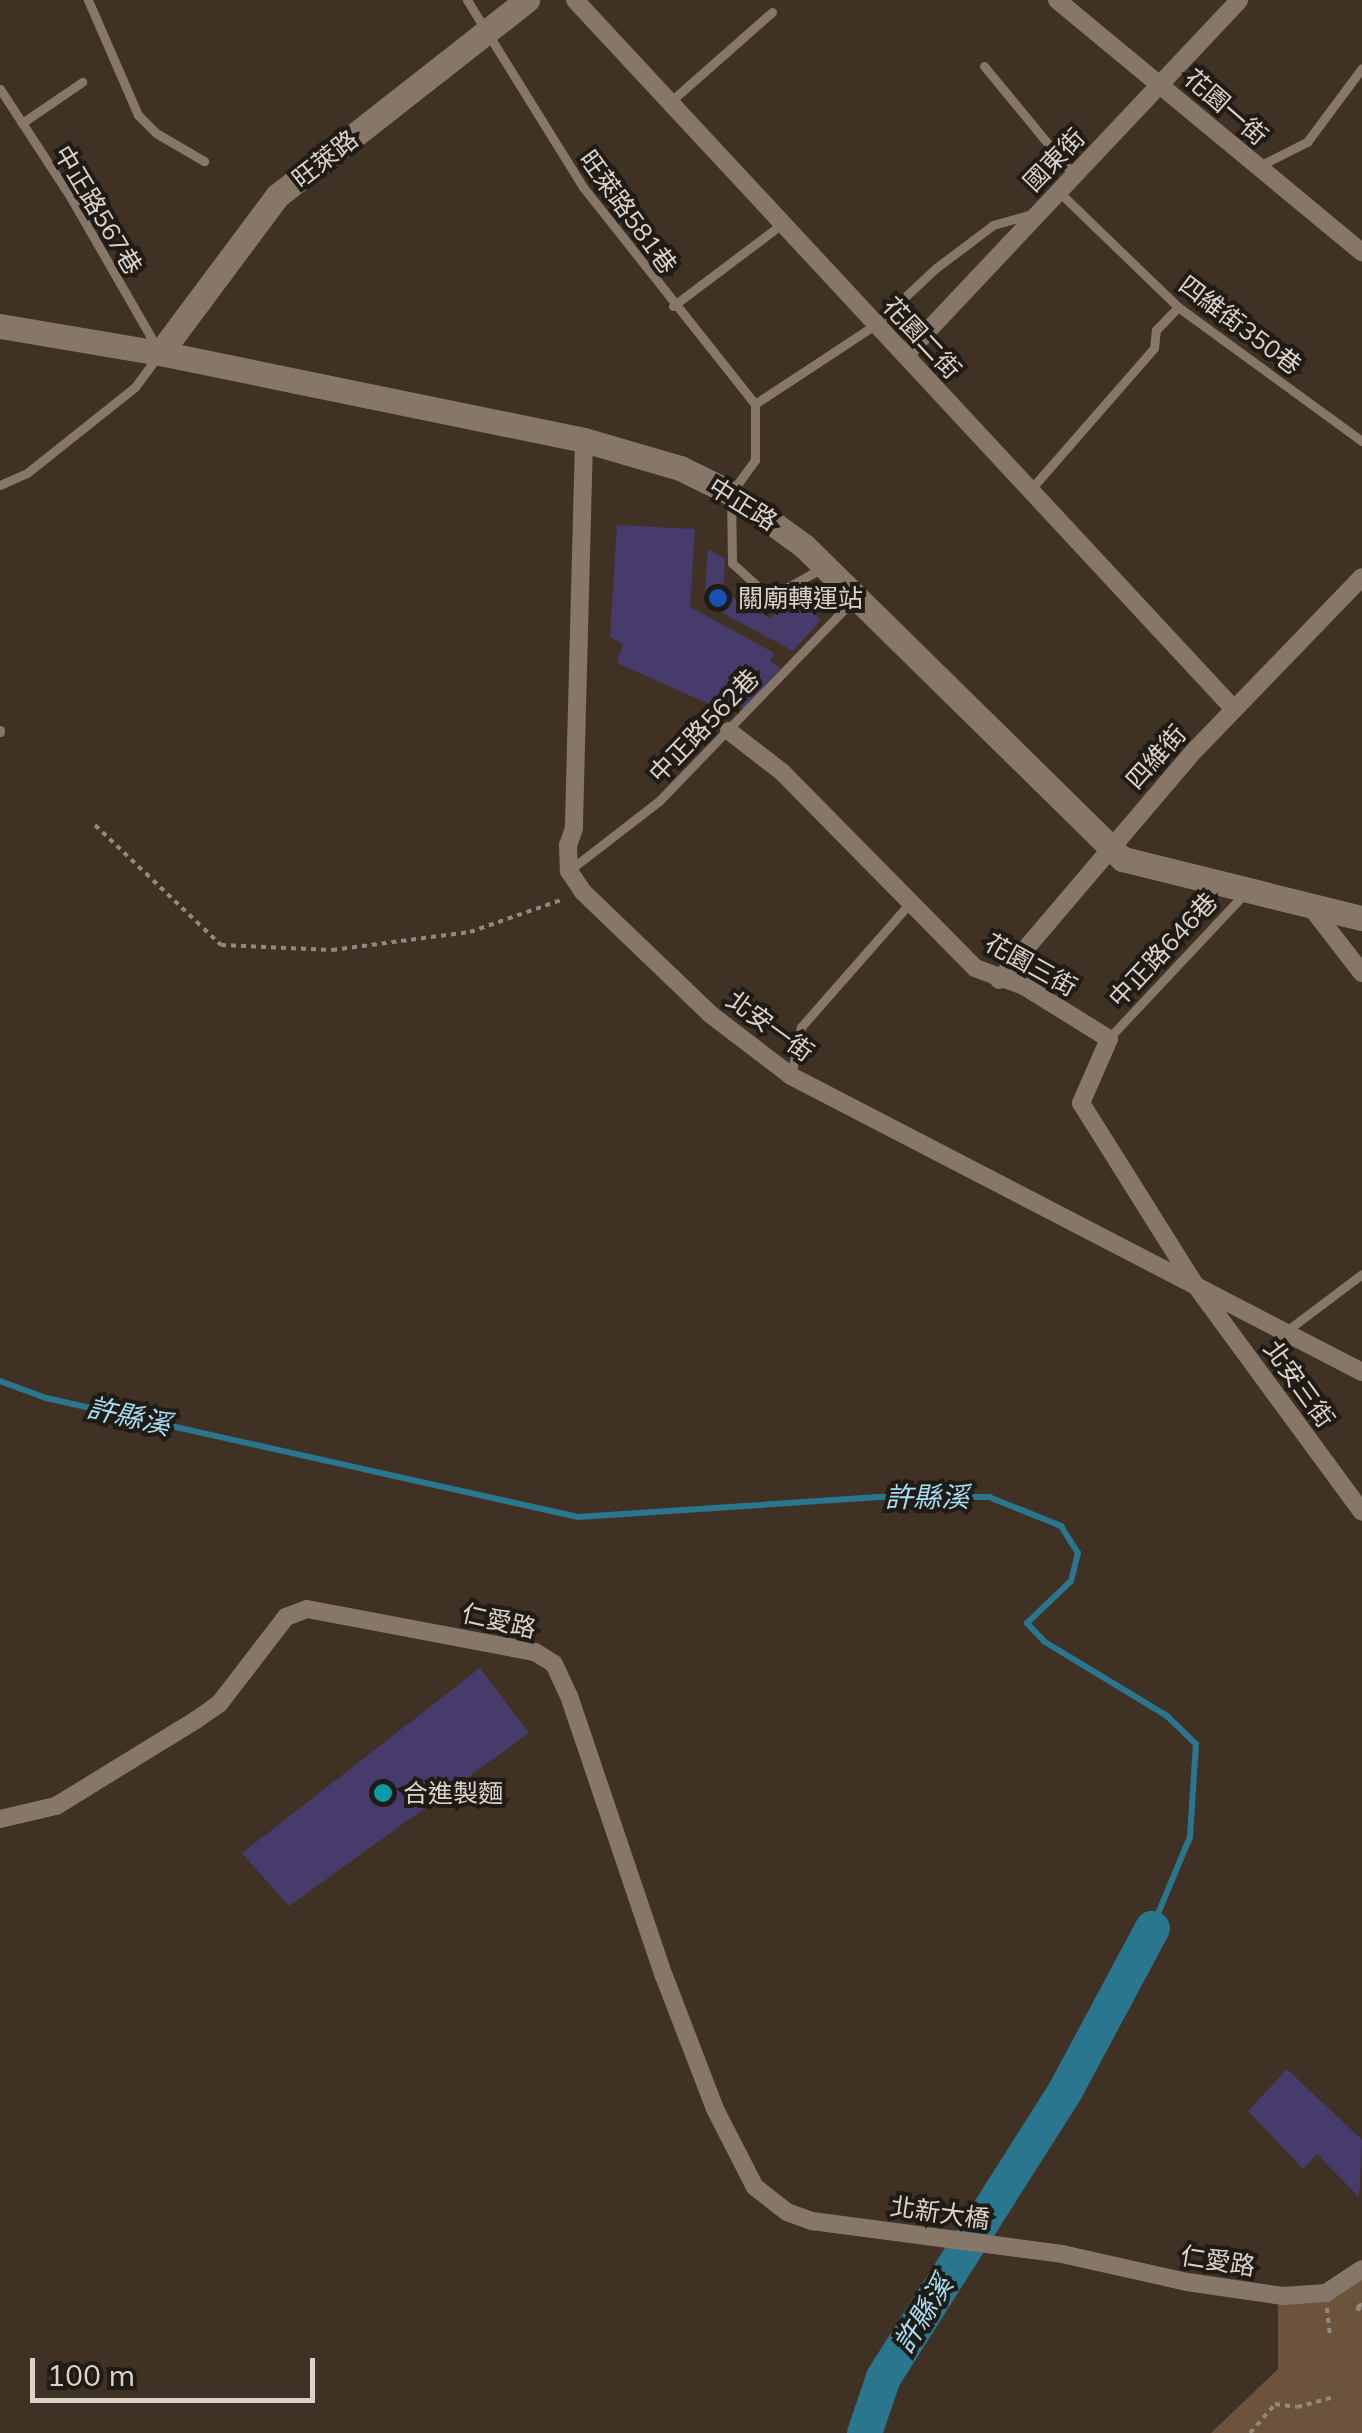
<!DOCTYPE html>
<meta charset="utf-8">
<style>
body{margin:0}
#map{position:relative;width:1362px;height:2433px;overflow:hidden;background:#3f3225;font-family:Mulish,"Noto Sans TC",sans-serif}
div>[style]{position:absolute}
.green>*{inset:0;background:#6c533b}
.stream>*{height:6px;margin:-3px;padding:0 3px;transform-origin:3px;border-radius:3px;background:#2b768f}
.river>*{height:35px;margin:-17.5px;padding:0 17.5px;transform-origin:17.5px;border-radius:17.5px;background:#2b768f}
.building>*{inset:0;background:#463b6b}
.path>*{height:4px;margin-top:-2px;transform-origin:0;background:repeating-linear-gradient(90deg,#92887d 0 5px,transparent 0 10px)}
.lane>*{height:9px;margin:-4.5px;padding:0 4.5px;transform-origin:4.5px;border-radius:4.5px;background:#867769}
.street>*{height:18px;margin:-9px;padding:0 9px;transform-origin:9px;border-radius:9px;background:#867769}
.secondary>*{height:25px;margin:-12.5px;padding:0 12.5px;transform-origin:12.5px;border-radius:12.5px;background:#867769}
.dots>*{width:28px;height:28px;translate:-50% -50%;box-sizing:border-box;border:5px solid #211b15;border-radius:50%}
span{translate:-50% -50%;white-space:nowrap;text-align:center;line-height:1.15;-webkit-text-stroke:8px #211b15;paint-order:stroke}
.street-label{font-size:25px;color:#dbd3cb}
.poi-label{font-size:25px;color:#dbd3cb}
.left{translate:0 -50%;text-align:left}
.water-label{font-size:28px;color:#a5dff6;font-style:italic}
.scale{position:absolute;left:30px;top:2358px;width:285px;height:45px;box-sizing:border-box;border:5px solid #dbd3cb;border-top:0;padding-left:12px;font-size:30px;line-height:35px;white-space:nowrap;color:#dbd3cb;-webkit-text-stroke:8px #211b15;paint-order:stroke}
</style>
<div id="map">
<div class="green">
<div style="clip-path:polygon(1362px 2278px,1362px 2433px,1211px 2433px,1278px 2369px,1278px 2302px)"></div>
</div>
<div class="stream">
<div style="left:0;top:1381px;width:49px;rotate:20.3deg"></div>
<div style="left:46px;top:1398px;width:545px;rotate:12.61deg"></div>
<div style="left:578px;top:1517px;width:305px;rotate:-3.8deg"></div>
<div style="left:882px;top:1497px;width:107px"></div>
<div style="left:989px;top:1497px;width:78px;rotate:21.9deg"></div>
<div style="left:1061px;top:1526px;width:32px;rotate:58deg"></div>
<div style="left:1078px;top:1553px;width:29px;rotate:104deg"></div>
<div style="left:1071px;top:1581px;width:61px;rotate:136.3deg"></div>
<div style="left:1027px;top:1623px;width:26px;rotate:47deg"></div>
<div style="left:1045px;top:1642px;width:143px;rotate:31.2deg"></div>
<div style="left:1167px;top:1716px;width:40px;rotate:44deg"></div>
<div style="left:1196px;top:1744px;width:93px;rotate:93.7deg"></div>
<div style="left:1190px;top:1837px;width:99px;rotate:112.7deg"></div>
</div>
<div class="river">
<div style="left:864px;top:2433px;width:59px;rotate:-71.3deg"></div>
<div style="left:883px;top:2377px;width:340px;rotate:-57.6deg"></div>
<div style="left:1065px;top:2090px;width:184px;rotate:-61.8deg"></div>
</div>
<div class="building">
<div style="clip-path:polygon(617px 525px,695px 529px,690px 607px,774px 653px,770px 662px,781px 668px,744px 709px,722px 699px,714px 706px,617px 663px,623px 644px,610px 637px)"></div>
<div style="clip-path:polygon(708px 549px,725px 559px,723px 592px,770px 618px,779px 611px,807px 608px,821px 620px,793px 651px,704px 603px)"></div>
<div style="clip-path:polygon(480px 1668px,529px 1733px,289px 1906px,242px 1853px)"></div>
<div style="clip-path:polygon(1287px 2069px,1362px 2140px,1359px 2197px,1317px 2154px,1303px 2169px,1248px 2111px)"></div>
</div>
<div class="path">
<div style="left:95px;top:825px;width:174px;rotate:43.6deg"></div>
<div style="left:221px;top:945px;width:111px;rotate:2.6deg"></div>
<div style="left:332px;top:950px;width:139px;rotate:-7.4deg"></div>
<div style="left:470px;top:932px;width:100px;rotate:-19.3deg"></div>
<div style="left:1362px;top:2304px;width:7px;rotate:146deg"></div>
<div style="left:1356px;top:2308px;width:6px;rotate:18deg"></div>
<div style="left:1327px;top:2308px;width:30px;rotate:84deg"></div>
<div style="left:1250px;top:2433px;width:38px;rotate:-49deg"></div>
<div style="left:1275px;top:2404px;width:22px;rotate:8deg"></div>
<div style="left:1297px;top:2407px;width:38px;rotate:-15deg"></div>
</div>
<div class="lane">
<div style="left:88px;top:0;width:125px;rotate:66.5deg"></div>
<div style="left:138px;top:115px;width:25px;rotate:45deg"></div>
<div style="left:156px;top:133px;width:56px;rotate:30.3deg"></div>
<div style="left:467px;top:0;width:220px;rotate:58.2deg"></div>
<div style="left:583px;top:187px;width:277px;rotate:51.6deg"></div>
<div style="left:984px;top:66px;width:141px;rotate:50.5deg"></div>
<div style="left:0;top:89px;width:130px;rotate:56.9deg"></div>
<div style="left:71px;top:198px;width:179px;rotate:60.1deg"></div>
<div style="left:160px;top:353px;width:42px;rotate:126.3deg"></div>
<div style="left:135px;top:387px;width:138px;rotate:141.5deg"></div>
<div style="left:27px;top:473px;width:30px;rotate:156deg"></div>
<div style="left:670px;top:102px;width:136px;rotate:-41.4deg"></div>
<div style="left:22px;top:123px;width:73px;rotate:-34.3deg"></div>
<div style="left:1259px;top:166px;width:54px;rotate:-26.6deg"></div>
<div style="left:1307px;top:142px;width:92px;rotate:-53.4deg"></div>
<div style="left:1058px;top:191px;width:167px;rotate:44deg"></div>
<div style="left:1178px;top:307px;width:228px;rotate:36.1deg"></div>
<div style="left:673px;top:306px;width:136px;rotate:-37deg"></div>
<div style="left:1031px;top:489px;width:187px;rotate:-48.9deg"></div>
<div style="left:1154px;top:348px;width:18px;rotate:-84deg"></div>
<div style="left:1156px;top:330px;width:32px;rotate:-46deg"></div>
<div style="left:824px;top:567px;width:49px;rotate:150.8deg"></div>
<div style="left:781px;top:591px;width:16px;rotate:173deg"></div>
<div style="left:765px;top:593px;width:45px;rotate:-137.7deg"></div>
<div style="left:732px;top:563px;width:70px;rotate:-90.8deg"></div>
<div style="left:731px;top:493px;width:41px;rotate:-54deg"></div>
<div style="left:755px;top:460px;width:56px;rotate:-90deg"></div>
<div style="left:755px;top:404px;width:144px;rotate:-33.4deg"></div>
<div style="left:875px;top:325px;width:83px;rotate:-43.1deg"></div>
<div style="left:936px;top:268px;width:71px;rotate:-37deg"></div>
<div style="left:993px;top:225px;width:41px;rotate:-15.8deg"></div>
<div style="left:0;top:730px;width:2px;rotate:90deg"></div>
<div style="left:571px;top:869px;width:111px;rotate:-37.7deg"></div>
<div style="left:659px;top:801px;width:284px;rotate:-46deg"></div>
<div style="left:1109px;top:1038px;width:199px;rotate:-46.8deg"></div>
<div style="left:791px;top:1076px;width:50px;rotate:-78.5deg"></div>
<div style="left:801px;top:1027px;width:165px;rotate:-48.7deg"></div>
<div style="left:1285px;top:1332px;width:96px;rotate:-37deg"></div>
</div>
<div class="street">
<div style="left:575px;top:0;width:967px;rotate:47.1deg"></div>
<div style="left:1057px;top:0;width:396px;rotate:39.6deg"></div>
<div style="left:905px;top:355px;width:487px;rotate:-46.7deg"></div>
<div style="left:584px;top:440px;width:388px;rotate:91.5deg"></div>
<div style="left:574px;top:828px;width:18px;rotate:109deg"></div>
<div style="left:568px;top:845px;width:26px;rotate:88deg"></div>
<div style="left:569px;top:871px;width:25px;rotate:56deg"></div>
<div style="left:583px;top:892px;width:176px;rotate:43.8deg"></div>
<div style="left:710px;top:1014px;width:102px;rotate:37.4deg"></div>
<div style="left:791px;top:1076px;width:643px;rotate:27.4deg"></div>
<div style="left:729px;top:731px;width:67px;rotate:37.7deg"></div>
<div style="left:782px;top:772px;width:275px;rotate:45.4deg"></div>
<div style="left:975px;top:968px;width:52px;rotate:20.2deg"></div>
<div style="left:1024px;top:986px;width:100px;rotate:31.9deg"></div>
<div style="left:1109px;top:1039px;width:70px;rotate:113.6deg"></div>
<div style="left:1081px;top:1103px;width:216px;rotate:57.9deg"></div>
<div style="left:1196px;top:1286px;width:280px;rotate:53.7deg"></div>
<div style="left:1310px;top:906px;width:85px;rotate:52.2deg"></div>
<div style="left:999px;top:980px;width:302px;rotate:-49.6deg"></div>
<div style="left:1195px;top:750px;width:240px;rotate:-46deg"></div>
<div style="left:0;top:1819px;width:57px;rotate:-13.1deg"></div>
<div style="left:56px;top:1806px;width:164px;rotate:-31.6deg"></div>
<div style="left:196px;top:1720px;width:28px;rotate:-35deg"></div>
<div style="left:219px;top:1704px;width:110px;rotate:-52.4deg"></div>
<div style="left:286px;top:1617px;width:22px;rotate:-21deg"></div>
<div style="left:307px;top:1609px;width:232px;rotate:10.7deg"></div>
<div style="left:535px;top:1652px;width:22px;rotate:32deg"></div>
<div style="left:554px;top:1664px;width:35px;rotate:65deg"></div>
<div style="left:569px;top:1696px;width:296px;rotate:71.3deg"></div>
<div style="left:664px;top:1976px;width:142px;rotate:69deg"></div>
<div style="left:715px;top:2109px;width:88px;rotate:62.9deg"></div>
<div style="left:755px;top:2187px;width:41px;rotate:38deg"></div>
<div style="left:787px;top:2212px;width:27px;rotate:20deg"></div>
<div style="left:812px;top:2221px;width:252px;rotate:7.5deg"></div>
<div style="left:1062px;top:2254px;width:128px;rotate:12.6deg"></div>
<div style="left:1187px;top:2282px;width:97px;rotate:8.3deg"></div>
<div style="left:1283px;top:2296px;width:43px;rotate:-4deg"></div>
<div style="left:1326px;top:2293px;width:43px;rotate:-33.7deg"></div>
</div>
<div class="secondary">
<div style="left:0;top:326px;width:162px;rotate:9.6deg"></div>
<div style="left:160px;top:353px;width:433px;rotate:11.6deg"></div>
<div style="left:584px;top:440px;width:100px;rotate:16.3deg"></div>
<div style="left:680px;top:468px;width:57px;rotate:26.1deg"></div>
<div style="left:731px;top:493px;width:90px;rotate:36deg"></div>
<div style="left:804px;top:546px;width:447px;rotate:44.5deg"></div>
<div style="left:1123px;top:859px;width:246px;rotate:13.9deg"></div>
<div style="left:160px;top:353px;width:196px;rotate:-53.3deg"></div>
<div style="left:277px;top:196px;width:318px;rotate:-38.1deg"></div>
</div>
<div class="dots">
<div style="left:718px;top:598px;background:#1a4fb4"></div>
<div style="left:383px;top:1793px;background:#0f9aa8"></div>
</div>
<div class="street-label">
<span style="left:1226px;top:107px;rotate:41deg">花園一街</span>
<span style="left:325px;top:159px;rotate:-38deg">旺萊路</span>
<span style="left:1054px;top:160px;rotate:-46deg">國東街</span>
<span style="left:98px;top:210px;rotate:59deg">中正路567巷</span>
<span style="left:628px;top:212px;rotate:54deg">旺萊路581巷</span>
<span style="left:1240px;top:325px;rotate:37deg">四維街350巷</span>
<span style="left:922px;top:338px;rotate:47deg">花園二街</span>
<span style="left:743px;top:504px;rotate:32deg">中正路</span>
<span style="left:704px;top:726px;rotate:-46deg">中正路562巷</span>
<span style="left:1156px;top:757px;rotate:-48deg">四維街</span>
<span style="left:1163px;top:950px;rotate:-47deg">中正路646巷</span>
<span style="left:1031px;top:965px;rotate:29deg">花園三街</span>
<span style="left:770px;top:1026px;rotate:36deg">北安一街</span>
<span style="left:1299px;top:1384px;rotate:54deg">北安三街</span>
<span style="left:499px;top:1621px;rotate:13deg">仁愛路</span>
<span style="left:940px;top:2213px;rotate:8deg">北新大橋</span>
<span style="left:1218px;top:2261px;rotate:9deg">仁愛路</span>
</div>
<div class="poi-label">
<span class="left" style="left:738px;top:598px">關廟轉運站</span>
<span class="left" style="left:403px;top:1793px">合進製麵</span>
</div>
<div class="water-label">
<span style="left:129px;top:1416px;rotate:13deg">許縣溪</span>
<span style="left:927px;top:1497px">許縣溪</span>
<span style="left:923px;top:2314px;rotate:-58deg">許縣溪</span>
</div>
<div class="scale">100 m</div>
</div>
